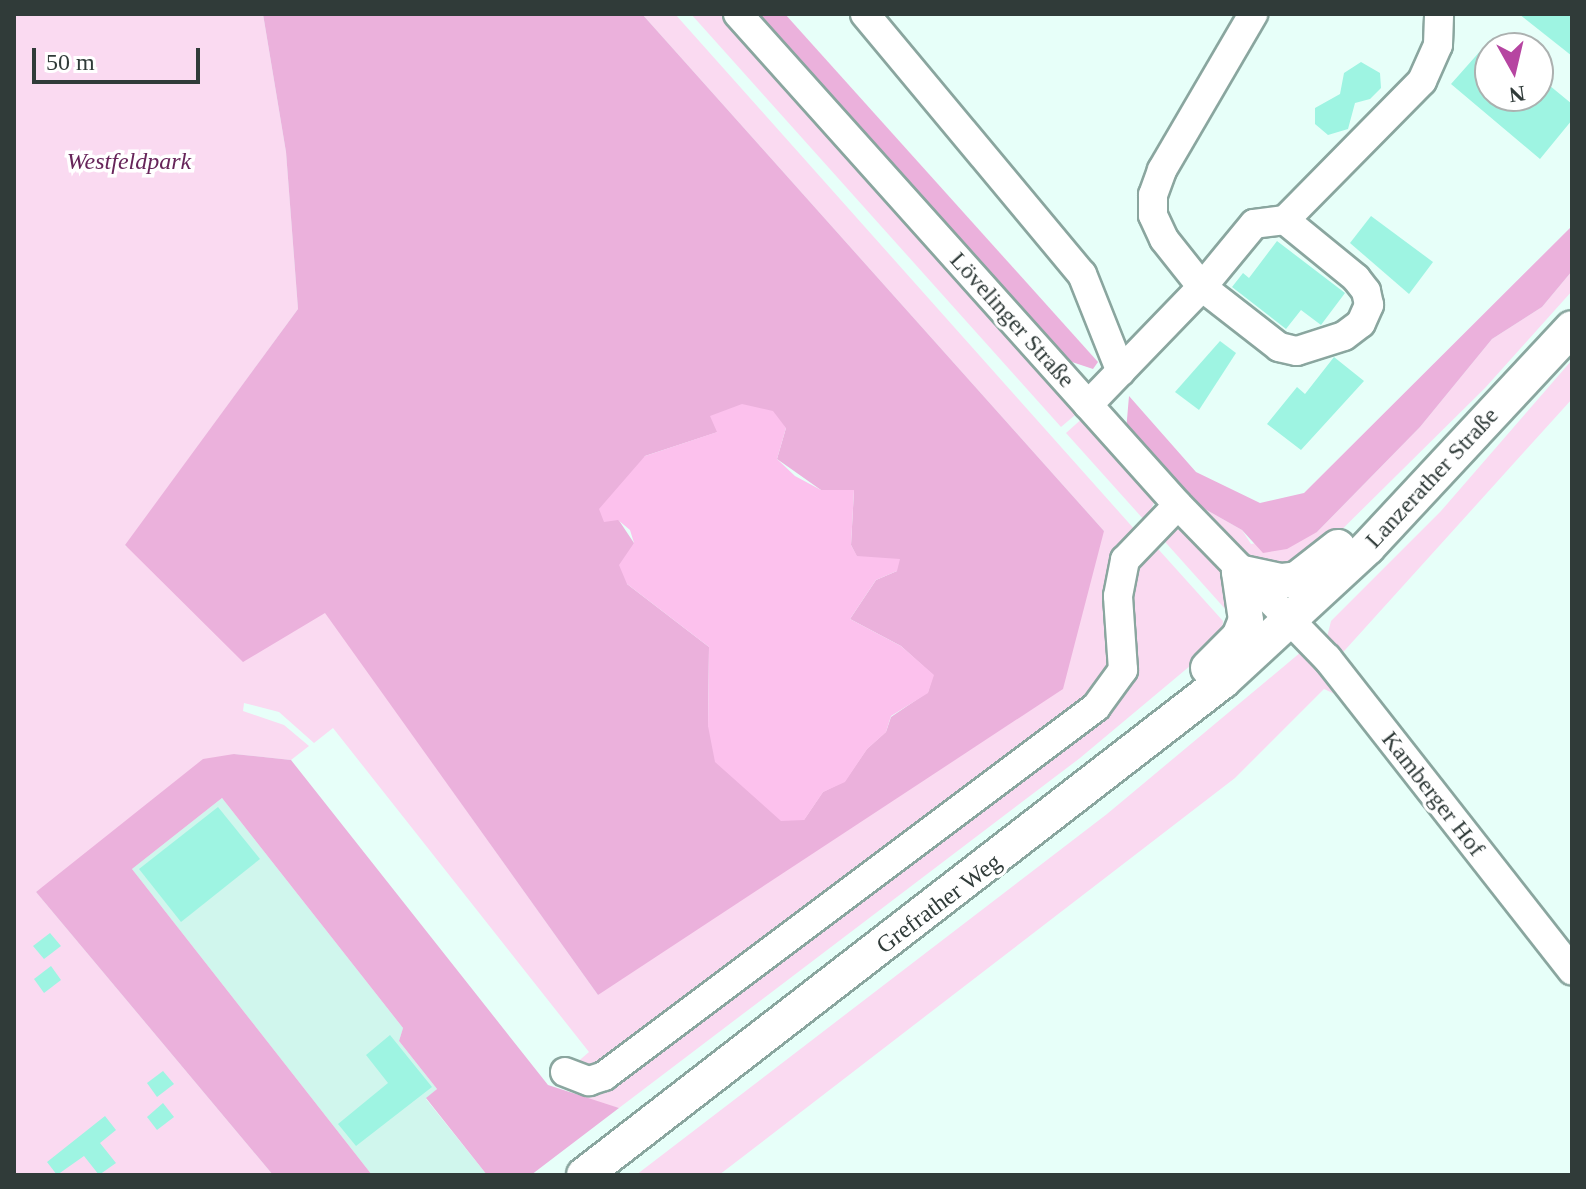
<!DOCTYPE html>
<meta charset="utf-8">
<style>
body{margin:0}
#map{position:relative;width:1586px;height:1189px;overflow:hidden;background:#e7fff9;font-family:"Times New Roman",serif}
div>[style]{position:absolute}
.built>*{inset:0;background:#d0f6ed}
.green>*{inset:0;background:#fadaf1}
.forest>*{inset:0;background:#ebb1dc}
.water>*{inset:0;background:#fcc1ed}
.building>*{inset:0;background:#9ef4e2}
.roads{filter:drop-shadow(2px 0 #8aa69f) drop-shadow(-2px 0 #8aa69f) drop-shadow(0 2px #8aa69f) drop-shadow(0 -2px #8aa69f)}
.minor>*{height:28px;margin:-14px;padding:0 14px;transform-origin:14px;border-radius:14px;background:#fff}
.major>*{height:34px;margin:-17px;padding:0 17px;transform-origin:17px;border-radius:17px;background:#fff}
span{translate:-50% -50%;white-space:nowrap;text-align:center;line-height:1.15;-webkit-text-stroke:7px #fff;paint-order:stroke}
.park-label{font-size:24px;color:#67255a;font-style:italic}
.street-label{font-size:24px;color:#303b39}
.frame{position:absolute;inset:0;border:16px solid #303b39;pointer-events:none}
.north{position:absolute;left:1474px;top:32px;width:80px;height:80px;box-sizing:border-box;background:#fff;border:2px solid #acb1b0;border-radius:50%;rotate:172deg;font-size:22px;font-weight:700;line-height:32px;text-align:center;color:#303b39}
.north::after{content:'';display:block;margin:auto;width:28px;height:36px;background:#b645a1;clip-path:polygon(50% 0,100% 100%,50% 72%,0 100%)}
.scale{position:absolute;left:32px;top:48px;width:168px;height:36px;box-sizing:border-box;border:4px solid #303b39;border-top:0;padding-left:10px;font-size:24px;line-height:28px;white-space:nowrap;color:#303b39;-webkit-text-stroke:6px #fff;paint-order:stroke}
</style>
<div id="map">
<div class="built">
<div style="clip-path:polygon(222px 798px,403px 1028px,399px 1041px,437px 1089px,426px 1099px,487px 1175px,372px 1175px,132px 869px)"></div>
</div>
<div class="green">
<div style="clip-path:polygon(14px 14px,263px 14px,286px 152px,298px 309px,125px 546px,325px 612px,598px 995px,1104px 531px,642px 14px,675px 14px,1136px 531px,1113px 666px,1087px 703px,597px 1068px,574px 1065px,589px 1052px,333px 728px,314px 743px,279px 712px,244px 703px,243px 711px,284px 725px,309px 746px,291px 760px,234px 754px,36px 892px,273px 1175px,14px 1175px)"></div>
<div style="clip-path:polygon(691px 14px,725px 14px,1081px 410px,1061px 427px)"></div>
<div style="clip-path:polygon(1572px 271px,1572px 291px,1485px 388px,1308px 563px,1253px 565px,1196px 504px,1242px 530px,1251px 544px,1317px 532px,1420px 427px,1492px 339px,1542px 307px)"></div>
<div style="clip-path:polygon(1572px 360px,1572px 399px,1336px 660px,1326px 641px,1331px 621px,1441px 511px)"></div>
<div style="clip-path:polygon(1085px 416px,1150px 488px,1155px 501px,1145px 521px,1066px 433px)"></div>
<div style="clip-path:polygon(1174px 528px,1191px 535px,1231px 581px,1237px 602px,1227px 611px,1158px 534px)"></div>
<div style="clip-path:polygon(1150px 540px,1223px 621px,1221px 640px,1080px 758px,619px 1108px,574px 1097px,610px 1082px,1101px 716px,1130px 575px)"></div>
<div style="clip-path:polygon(1301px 652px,1314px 656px,1354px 703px,1324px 689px,1235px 778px,719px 1175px,636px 1175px,1107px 814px)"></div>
</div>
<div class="forest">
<div style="clip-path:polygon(evenodd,263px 14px,642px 14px,1104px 531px,1063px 689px,598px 995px,325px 613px,243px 662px,125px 545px,298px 309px,286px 152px,263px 14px,786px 428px,777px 459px,821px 490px,854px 490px,851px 545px,857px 557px,897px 571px,876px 580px,850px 619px,901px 646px,933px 675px,928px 692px,891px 717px,886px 732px,867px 749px,845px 781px,823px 792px,804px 820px,708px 726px,709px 647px,627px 584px,634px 543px,618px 519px,645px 456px,718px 432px,786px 428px)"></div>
<div style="clip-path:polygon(753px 14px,785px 14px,1098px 362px,1093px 369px,1060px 358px)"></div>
<div style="clip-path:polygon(1572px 226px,1572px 271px,1542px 307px,1492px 339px,1420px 427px,1317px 532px,1287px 549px,1263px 553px,1242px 530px,1196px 504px,1126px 431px,1129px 396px,1196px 472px,1260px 503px,1304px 493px)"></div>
<div style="clip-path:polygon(234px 754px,291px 760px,548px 1085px,619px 1108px,531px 1175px,487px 1175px,426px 1098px,437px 1089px,399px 1041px,403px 1028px,222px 798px,132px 869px,372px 1175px,273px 1175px,36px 892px,203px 759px)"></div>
</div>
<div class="water">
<div style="clip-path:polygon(742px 404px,773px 411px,786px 428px,777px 459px,795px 476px,821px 490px,854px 490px,851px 545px,857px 556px,900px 559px,897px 571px,876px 580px,850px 619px,901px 646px,934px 675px,928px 693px,891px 716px,886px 732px,867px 749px,845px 782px,823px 792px,804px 820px,781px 821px,715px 762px,708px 726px,709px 647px,627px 584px,619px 565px,634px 543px,630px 530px,618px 520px,604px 522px,599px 509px,645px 456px,717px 432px,710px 416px)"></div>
</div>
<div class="building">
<div style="clip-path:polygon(1519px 14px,1572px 14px,1572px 56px)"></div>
<div style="clip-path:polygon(1490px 40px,1490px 96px,1538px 96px,1538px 76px,1572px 104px,1572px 120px,1540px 159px,1451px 84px)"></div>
<div style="clip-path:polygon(1361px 62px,1380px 73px,1381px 88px,1370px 99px,1355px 103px,1348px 129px,1328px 135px,1315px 124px,1315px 108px,1340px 94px,1344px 73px)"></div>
<div style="clip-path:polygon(1371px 216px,1433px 262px,1409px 294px,1350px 243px)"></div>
<div style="clip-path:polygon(1277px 241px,1345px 293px,1321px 325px,1301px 310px,1286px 329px,1232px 287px,1243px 273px,1249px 278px)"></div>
<div style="clip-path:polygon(1220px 341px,1236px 353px,1199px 410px,1175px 392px)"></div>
<div style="clip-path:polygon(1334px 357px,1364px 381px,1301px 450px,1267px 424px,1297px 387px,1305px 394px)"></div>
<div style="clip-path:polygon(218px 807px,260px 859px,181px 922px,139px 869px)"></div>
<div style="clip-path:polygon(50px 933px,61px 946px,44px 959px,33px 946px)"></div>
<div style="clip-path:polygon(51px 966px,61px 980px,44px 993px,34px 979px)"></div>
<div style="clip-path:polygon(390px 1035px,432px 1087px,356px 1146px,338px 1124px,388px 1083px,366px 1055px)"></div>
<div style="clip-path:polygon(163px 1071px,174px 1084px,157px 1097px,147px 1083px)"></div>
<div style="clip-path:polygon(163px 1103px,174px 1117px,157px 1130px,147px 1117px)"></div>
<div style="clip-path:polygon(105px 1116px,116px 1130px,100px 1143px,116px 1163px,99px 1175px,84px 1156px,57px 1175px,47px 1162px)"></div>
</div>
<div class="roads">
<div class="minor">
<div style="left:738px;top:14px;width:659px;rotate:48.14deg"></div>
<div style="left:1178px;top:505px;width:214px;rotate:45.8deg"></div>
<div style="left:1327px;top:658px;width:397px;rotate:51.9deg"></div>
<div style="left:865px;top:14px;width:339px;rotate:50.2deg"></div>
<div style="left:1082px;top:274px;width:105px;rotate:68.3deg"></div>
<div style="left:1285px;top:220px;width:195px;rotate:-45.4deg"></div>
<div style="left:1422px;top:81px;width:39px;rotate:-66deg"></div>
<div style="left:1438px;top:45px;width:31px;rotate:-88deg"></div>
<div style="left:1088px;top:405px;width:164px;rotate:-46deg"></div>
<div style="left:1202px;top:287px;width:98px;rotate:37.9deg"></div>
<div style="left:1279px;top:347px;width:18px;rotate:13deg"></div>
<div style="left:1297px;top:351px;width:49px;rotate:-17.7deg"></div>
<div style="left:1344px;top:336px;width:21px;rotate:-37deg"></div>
<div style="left:1361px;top:323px;width:20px;rotate:-66deg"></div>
<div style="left:1369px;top:305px;width:14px;rotate:-102deg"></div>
<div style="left:1366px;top:291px;width:16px;rotate:-128deg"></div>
<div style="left:1356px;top:278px;width:92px;rotate:-140.8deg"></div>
<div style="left:1285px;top:220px;width:31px;rotate:173deg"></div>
<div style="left:1254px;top:224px;width:82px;rotate:129.5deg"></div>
<div style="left:1202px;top:287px;width:61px;rotate:-128.4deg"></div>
<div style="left:1164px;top:239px;width:26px;rotate:-115deg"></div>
<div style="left:1153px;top:215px;width:20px;rotate:-90deg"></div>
<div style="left:1153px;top:195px;width:27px;rotate:-70deg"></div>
<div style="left:1162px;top:170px;width:181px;rotate:-59.7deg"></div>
<div style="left:565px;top:1072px;width:26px;rotate:21deg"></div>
<div style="left:589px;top:1081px;width:16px;rotate:-18deg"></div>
<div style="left:604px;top:1076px;width:615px;rotate:-36.87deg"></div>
<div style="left:1096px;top:707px;width:46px;rotate:-53.9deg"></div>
<div style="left:1123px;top:670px;width:74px;rotate:-93.9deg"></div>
<div style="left:1118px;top:596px;width:37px;rotate:-79deg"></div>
<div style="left:1125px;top:560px;width:76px;rotate:-46.1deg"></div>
</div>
<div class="major">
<div style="left:1208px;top:668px;width:44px;rotate:-45deg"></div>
<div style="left:1239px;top:637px;width:18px;rotate:-68deg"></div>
<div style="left:1246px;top:620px;width:49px;rotate:-98.3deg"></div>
<div style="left:1239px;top:572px;width:43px;rotate:12.1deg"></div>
<div style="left:1281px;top:581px;width:16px;rotate:-7deg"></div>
<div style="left:1297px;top:579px;width:52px;rotate:-38deg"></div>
<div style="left:584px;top:1175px;width:808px;rotate:-37.71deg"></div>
<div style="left:1223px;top:681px;width:197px;rotate:-42.7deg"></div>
<div style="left:1368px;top:547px;width:299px;rotate:-47deg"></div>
</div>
</div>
<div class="park-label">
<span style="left:129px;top:162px">Westfeldpark</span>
</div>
<div class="street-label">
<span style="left:1012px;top:320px;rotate:48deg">Lövelinger Straße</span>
<span style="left:1432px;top:478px;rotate:-47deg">Lanzerather Straße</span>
<span style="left:1433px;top:794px;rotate:52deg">Kamberger Hof</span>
<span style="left:939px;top:904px;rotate:-37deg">Grefrather Weg</span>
</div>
<div class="frame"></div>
<div class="north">N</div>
<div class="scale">50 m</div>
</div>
